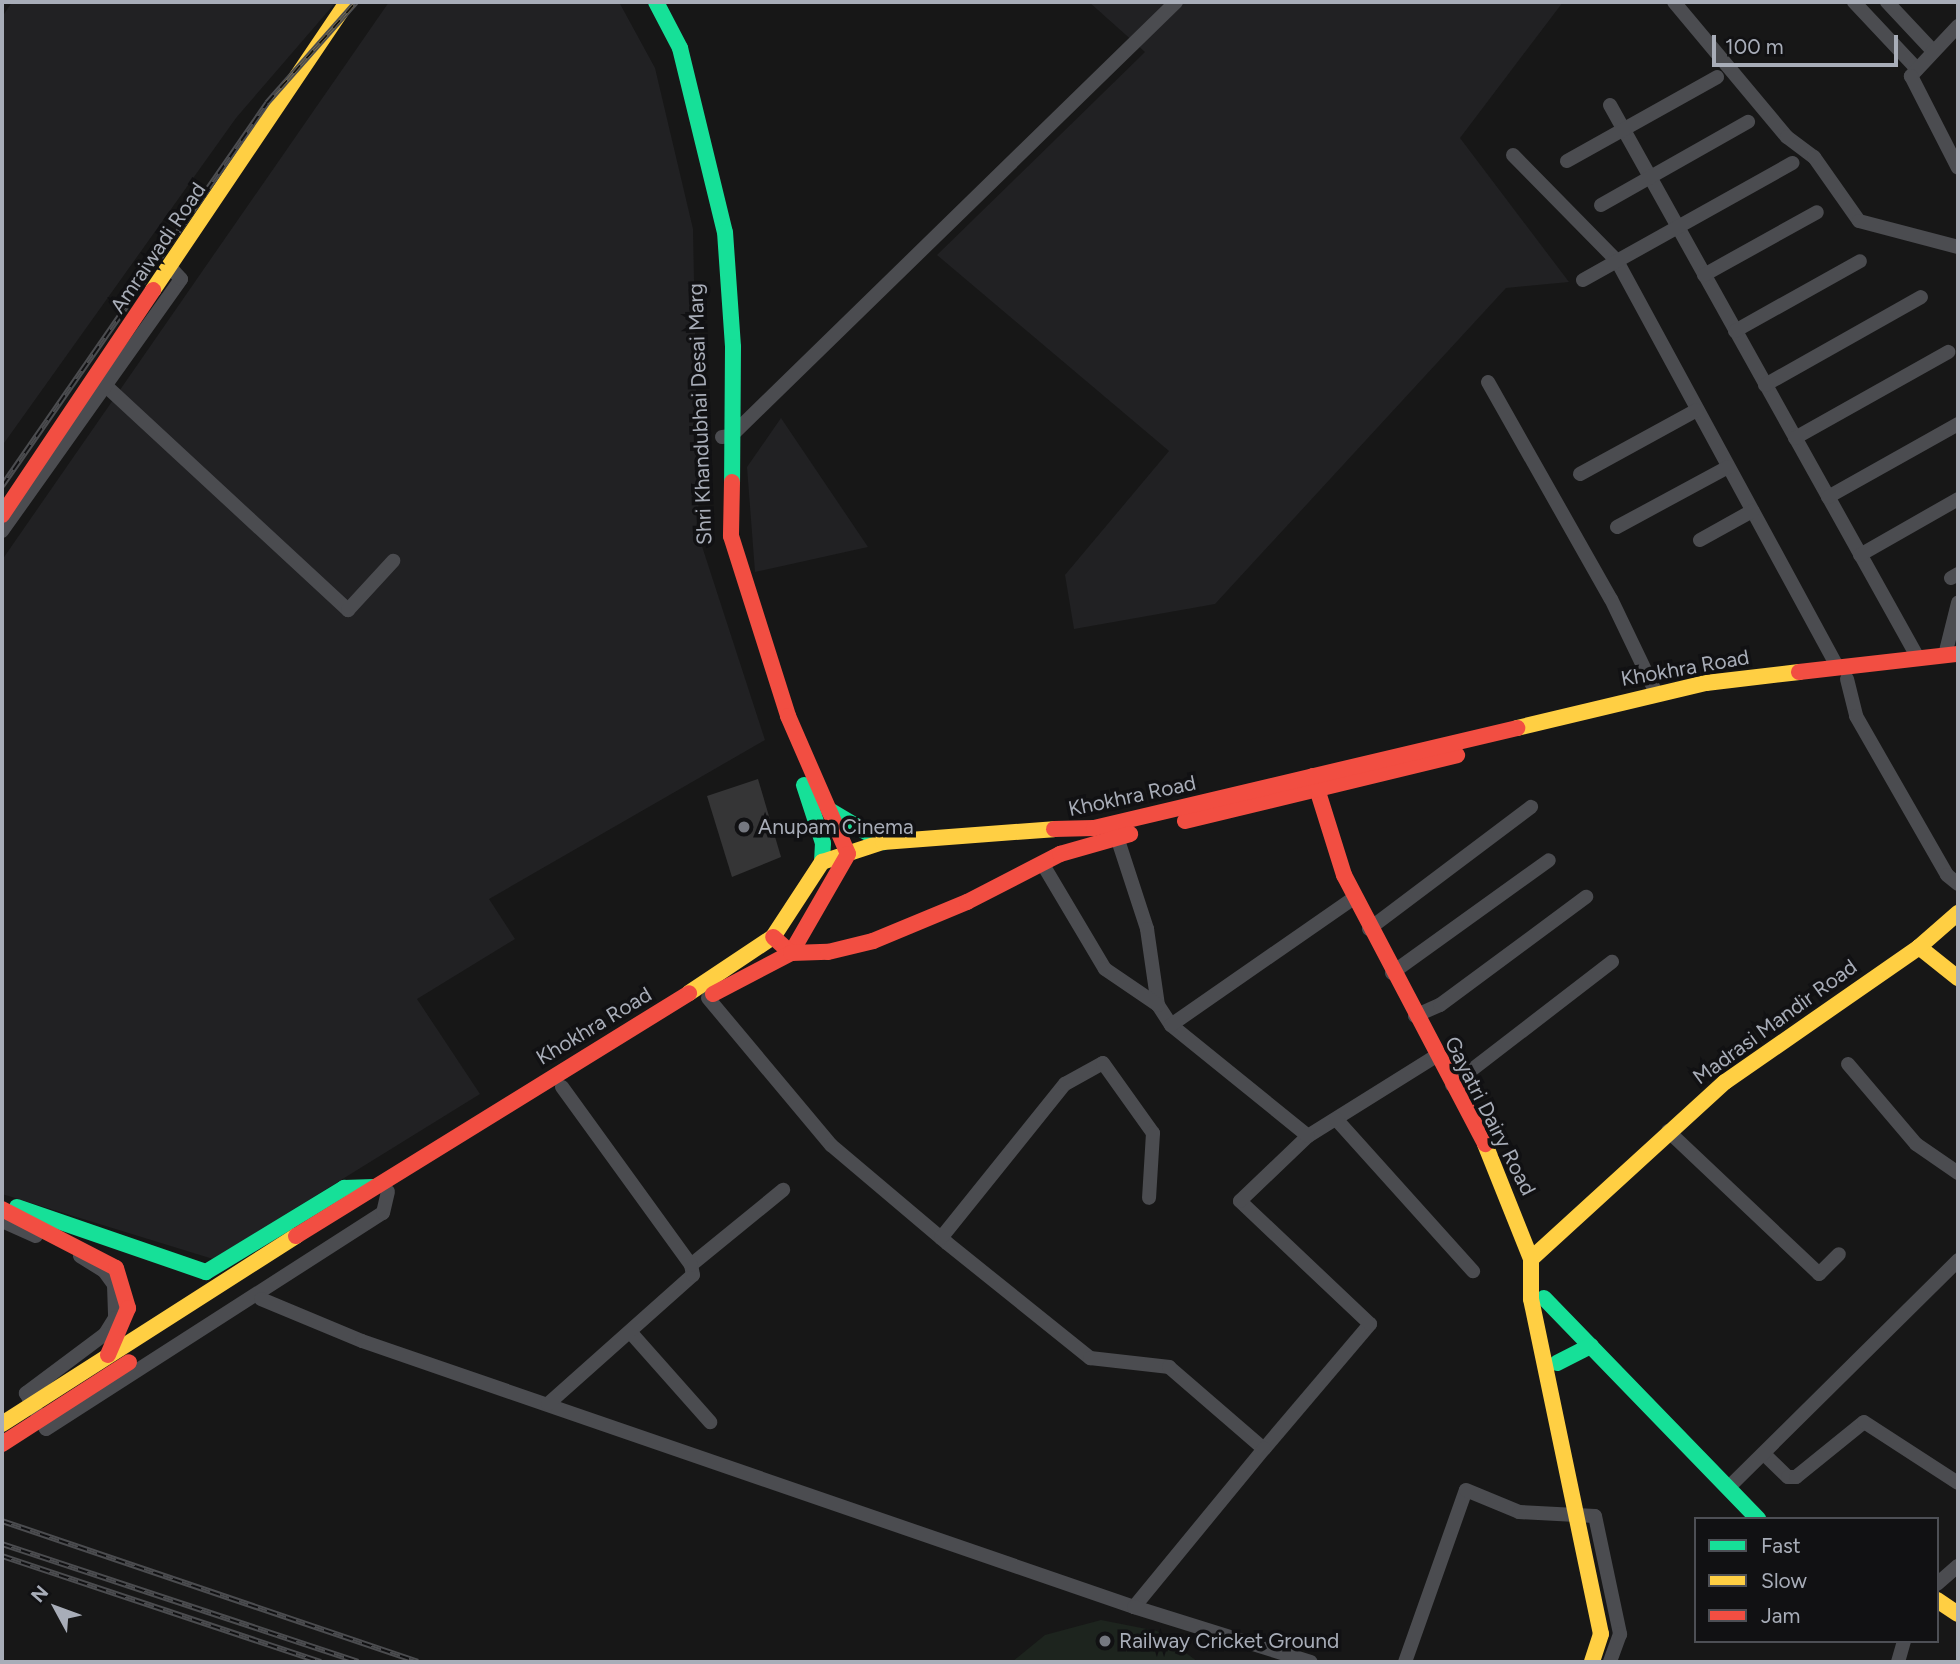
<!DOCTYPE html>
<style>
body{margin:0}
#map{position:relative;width:1960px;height:1664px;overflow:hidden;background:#171717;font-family:Figtree,sans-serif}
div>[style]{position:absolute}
.built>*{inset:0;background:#212123}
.green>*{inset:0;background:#1d241e}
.building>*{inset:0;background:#353536}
.street>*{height:14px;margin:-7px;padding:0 7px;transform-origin:7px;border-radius:7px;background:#4b4c50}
.fast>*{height:16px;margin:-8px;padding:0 8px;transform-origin:8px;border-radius:8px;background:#16e098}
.slow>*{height:16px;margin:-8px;padding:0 8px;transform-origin:8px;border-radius:8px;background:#ffcf43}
.jam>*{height:16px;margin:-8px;padding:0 8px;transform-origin:8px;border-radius:8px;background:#f24e42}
.rail>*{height:6px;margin-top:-3px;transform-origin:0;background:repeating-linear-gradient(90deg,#111113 0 10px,#4b4c4f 0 20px);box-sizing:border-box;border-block:2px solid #4b4c4f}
.dots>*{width:19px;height:19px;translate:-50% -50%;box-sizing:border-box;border:4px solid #111113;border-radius:50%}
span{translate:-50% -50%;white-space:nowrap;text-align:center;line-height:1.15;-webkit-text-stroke:7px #111113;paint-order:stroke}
.street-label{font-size:21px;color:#a8adb8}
.poi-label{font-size:21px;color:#a8adb8}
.left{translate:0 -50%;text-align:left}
.frame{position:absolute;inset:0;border:4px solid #a8adb8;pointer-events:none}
.legend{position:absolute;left:1694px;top:1517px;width:245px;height:126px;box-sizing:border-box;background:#111113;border:2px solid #4d4f55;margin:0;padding:9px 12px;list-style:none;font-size:21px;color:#a8adb8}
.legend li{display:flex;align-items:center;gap:14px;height:35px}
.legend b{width:35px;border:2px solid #4d4f55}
.north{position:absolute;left:21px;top:1573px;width:70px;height:70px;-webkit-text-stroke:5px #111113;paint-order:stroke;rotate:311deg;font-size:19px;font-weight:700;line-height:28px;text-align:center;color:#a8adb8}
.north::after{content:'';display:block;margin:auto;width:24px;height:32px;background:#a8adb8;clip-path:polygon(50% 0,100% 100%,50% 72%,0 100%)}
.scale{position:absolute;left:1712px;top:35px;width:186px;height:32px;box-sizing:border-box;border:4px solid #a8adb8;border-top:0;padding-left:9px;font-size:21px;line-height:24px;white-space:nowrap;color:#a8adb8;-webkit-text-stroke:5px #111113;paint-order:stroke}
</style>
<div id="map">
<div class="built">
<div style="clip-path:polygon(12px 2px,336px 2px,236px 118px,2px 446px,2px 17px)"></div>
<div style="clip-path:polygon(389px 2px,619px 2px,655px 68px,693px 229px,699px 537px,765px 740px,489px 899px,515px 939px,417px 999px,480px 1094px,213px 1259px,2px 1194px,2px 560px)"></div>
<div style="clip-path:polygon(1089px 2px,1563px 2px,1460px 138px,1569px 282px,1506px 288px,1215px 604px,1074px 629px,1065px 575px,1169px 451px,937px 255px,1145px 52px)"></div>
<div style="clip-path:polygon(781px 418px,868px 547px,755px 572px,747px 467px)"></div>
</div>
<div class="green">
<div style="clip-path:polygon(1101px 1620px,1157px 1631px,1198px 1662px,1012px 1662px,1045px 1635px)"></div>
</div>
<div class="building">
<div style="clip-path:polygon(758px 779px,781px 857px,732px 877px,707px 796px)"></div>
</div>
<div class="street">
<div style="left:1674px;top:2px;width:176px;rotate:50.1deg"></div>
<div style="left:1787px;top:137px;width:34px;rotate:37deg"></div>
<div style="left:1814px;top:157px;width:78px;rotate:54.9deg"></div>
<div style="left:1859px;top:221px;width:102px;rotate:14.7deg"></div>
<div style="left:1854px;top:2px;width:92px;rotate:46.8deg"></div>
<div style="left:1887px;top:2px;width:67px;rotate:46.8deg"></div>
<div style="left:1958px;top:26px;width:69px;rotate:133.2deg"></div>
<div style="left:1911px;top:76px;width:103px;rotate:62.9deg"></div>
<div style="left:1610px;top:105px;width:633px;rotate:60.88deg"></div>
<div style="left:1513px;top:155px;width:148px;rotate:45.5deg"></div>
<div style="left:1617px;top:261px;width:462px;rotate:61.5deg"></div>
<div style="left:1567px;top:161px;width:172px;rotate:-29.2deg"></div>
<div style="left:1601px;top:205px;width:169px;rotate:-29.5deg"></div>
<div style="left:1704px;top:275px;width:129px;rotate:-29.1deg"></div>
<div style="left:1583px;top:280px;width:240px;rotate:-29.2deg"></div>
<div style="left:1735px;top:331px;width:143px;rotate:-29.2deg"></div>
<div style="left:1488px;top:382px;width:249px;rotate:60.5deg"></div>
<div style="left:1611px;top:599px;width:104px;rotate:64.4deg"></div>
<div style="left:1765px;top:385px;width:179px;rotate:-29.4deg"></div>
<div style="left:106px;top:386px;width:330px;rotate:42.8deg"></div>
<div style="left:348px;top:610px;width:67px;rotate:-47.4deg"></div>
<div style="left:722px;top:437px;width:9px;rotate:-6deg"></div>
<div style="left:731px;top:436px;width:622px;rotate:-44.28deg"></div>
<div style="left:1795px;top:438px;width:176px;rotate:-29.3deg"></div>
<div style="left:1580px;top:474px;width:133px;rotate:-28.7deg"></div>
<div style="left:1828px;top:497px;width:149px;rotate:-29.3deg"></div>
<div style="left:1617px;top:527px;width:126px;rotate:-28.4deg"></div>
<div style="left:2px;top:531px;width:309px;rotate:-54.6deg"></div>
<div style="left:181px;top:279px;width:16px;rotate:-133deg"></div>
<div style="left:1700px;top:540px;width:60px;rotate:-29.1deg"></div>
<div style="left:1860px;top:555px;width:113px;rotate:-29.7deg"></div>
<div style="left:1951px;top:578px;width:8px;rotate:-30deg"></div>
<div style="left:1945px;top:655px;width:54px;rotate:-76deg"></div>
<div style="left:1847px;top:679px;width:38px;rotate:76deg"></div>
<div style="left:1856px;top:716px;width:183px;rotate:60.2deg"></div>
<div style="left:1947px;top:875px;width:14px;rotate:39deg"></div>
<div style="left:1117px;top:837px;width:97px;rotate:71.9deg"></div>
<div style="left:1147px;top:929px;width:77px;rotate:81.8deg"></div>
<div style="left:1158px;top:1005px;width:24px;rotate:57deg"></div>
<div style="left:1042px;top:863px;width:123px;rotate:59.3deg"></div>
<div style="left:1105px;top:969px;width:64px;rotate:34.2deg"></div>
<div style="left:1369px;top:929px;width:203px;rotate:-37deg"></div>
<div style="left:1392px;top:973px;width:193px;rotate:-35.7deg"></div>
<div style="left:708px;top:998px;width:192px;rotate:50.1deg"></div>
<div style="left:831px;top:1145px;width:152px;rotate:40.2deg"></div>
<div style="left:947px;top:1243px;width:184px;rotate:38.8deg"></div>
<div style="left:1090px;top:1358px;width:80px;rotate:6.5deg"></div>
<div style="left:1169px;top:1367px;width:125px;rotate:40.8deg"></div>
<div style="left:1264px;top:1449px;width:164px;rotate:-49.7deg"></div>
<div style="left:1370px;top:1324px;width:179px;rotate:-136.6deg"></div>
<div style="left:1240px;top:1201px;width:94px;rotate:-43.7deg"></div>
<div style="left:1308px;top:1136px;width:151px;rotate:-32deg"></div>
<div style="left:1415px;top:1016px;width:27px;rotate:-24deg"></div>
<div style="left:1440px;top:1005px;width:182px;rotate:-36.5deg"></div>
<div style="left:1848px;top:1064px;width:105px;rotate:49.6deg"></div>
<div style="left:1916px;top:1144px;width:51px;rotate:34.6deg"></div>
<div style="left:1452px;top:1085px;width:202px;rotate:-37.6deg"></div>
<div style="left:1336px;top:1119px;width:205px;rotate:48deg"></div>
<div style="left:1668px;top:1131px;width:208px;rotate:43.4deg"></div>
<div style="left:1819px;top:1274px;width:28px;rotate:-45deg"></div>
<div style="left:1308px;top:1136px;width:176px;rotate:-141deg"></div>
<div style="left:1171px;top:1025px;width:224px;rotate:-34.8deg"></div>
<div style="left:2px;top:1221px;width:37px;rotate:24deg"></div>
<div style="left:941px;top:1238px;width:198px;rotate:-51.2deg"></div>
<div style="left:1065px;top:1084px;width:43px;rotate:-28.9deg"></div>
<div style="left:1103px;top:1063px;width:86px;rotate:54.5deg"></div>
<div style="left:1153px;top:1133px;width:65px;rotate:93.5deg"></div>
<div style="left:80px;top:1256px;width:28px;rotate:32deg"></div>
<div style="left:104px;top:1271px;width:17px;rotate:54deg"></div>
<div style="left:114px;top:1285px;width:33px;rotate:88deg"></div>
<div style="left:115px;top:1318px;width:19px;rotate:122deg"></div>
<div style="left:105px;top:1334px;width:99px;rotate:143.2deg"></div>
<div style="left:26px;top:1393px;width:41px;rotate:60.9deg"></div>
<div style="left:46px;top:1429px;width:400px;rotate:-32.7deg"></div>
<div style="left:383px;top:1213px;width:22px;rotate:-77deg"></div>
<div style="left:691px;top:1265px;width:119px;rotate:-39.2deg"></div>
<div style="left:261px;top:1299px;width:109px;rotate:22.6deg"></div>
<div style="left:362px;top:1341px;width:817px;rotate:19.01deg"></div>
<div style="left:1134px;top:1607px;width:205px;rotate:-50.6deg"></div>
<div style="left:632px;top:1334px;width:118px;rotate:48.4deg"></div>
<div style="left:548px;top:1404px;width:194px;rotate:-41.7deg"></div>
<div style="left:693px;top:1275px;width:10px;rotate:-101deg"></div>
<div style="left:691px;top:1265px;width:220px;rotate:-125.9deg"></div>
<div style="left:1764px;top:1454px;width:33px;rotate:44deg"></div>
<div style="left:1788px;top:1477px;width:8px"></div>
<div style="left:1796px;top:1477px;width:87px;rotate:-39deg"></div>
<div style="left:1864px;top:1422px;width:112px;rotate:33deg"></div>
<div style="left:1728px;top:1488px;width:324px;rotate:-44.7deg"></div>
<div style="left:1937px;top:1584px;width:28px;rotate:-41deg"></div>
<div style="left:1134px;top:1607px;width:185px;rotate:17.3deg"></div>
<div style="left:1405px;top:1662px;width:182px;rotate:-70.5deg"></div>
<div style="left:1466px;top:1490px;width:57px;rotate:22.5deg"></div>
<div style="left:1519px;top:1512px;width:76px;rotate:3deg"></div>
<div style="left:1595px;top:1516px;width:121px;rotate:78deg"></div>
<div style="left:1620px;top:1634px;width:30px;rotate:110deg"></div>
<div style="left:1898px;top:1662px;width:22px;rotate:-74deg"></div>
</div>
<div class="fast">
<div style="left:656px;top:2px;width:52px;rotate:62.4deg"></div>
<div style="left:680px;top:48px;width:189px;rotate:76.3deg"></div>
<div style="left:725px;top:232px;width:115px;rotate:86deg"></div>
<div style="left:733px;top:347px;width:135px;rotate:90.4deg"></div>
<div style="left:804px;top:785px;width:61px;rotate:71.9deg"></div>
<div style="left:823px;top:843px;width:19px;rotate:93deg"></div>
<div style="left:829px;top:810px;width:63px;rotate:30.7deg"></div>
<div style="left:17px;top:1207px;width:200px;rotate:19deg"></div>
<div style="left:206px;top:1272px;width:162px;rotate:-31.3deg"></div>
<div style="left:344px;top:1188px;width:30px;rotate:-2deg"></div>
<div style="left:1544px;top:1298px;width:308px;rotate:45.9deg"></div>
<div style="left:1557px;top:1363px;width:38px;rotate:-27deg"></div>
</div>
<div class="slow">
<div style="left:153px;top:290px;width:347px;rotate:-56deg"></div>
<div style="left:1517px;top:728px;width:194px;rotate:-13.4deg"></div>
<div style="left:1706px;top:683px;width:94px;rotate:-6.7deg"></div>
<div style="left:1919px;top:947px;width:50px;rotate:38.5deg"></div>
<div style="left:689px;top:993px;width:101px;rotate:-33.7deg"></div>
<div style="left:773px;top:937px;width:90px;rotate:-56.8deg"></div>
<div style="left:822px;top:862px;width:64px;rotate:-18.2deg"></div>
<div style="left:883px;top:842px;width:171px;rotate:-4.3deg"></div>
<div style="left:1485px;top:1144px;width:124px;rotate:68.2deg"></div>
<div style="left:1531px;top:1259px;width:40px;rotate:90deg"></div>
<div style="left:1531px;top:1299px;width:342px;rotate:78.2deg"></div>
<div style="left:1601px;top:1634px;width:29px;rotate:108deg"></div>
<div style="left:1531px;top:1259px;width:263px;rotate:-42.4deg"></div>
<div style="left:1725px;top:1082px;width:236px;rotate:-34.8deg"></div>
<div style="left:1919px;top:947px;width:52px;rotate:-41.1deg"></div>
<div style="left:2px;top:1424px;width:349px;rotate:-32.6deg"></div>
<div style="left:1937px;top:1600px;width:25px;rotate:34deg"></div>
</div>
<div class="jam">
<div style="left:732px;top:482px;width:54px;rotate:91.1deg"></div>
<div style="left:731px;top:536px;width:189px;rotate:72.4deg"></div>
<div style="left:788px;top:716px;width:150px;rotate:66.5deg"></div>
<div style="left:848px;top:854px;width:114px;rotate:119.9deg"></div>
<div style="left:791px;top:953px;width:24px;rotate:-138deg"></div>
<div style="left:2px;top:515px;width:271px;rotate:-56.1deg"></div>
<div style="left:1799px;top:672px;width:160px;rotate:-6.5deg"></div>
<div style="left:1313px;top:776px;width:104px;rotate:72.6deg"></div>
<div style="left:1344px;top:875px;width:304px;rotate:62.3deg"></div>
<div style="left:1185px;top:821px;width:280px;rotate:-13.6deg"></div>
<div style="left:1054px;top:829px;width:40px;rotate:-1.4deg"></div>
<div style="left:1094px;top:828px;width:435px;rotate:-13.3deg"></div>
<div style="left:713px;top:994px;width:88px;rotate:-27.7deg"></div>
<div style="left:791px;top:953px;width:37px;rotate:-2deg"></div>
<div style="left:828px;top:952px;width:46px;rotate:-13.7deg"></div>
<div style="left:873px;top:941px;width:102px;rotate:-22.5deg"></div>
<div style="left:967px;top:902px;width:105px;rotate:-27.3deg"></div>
<div style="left:1060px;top:854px;width:73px;rotate:-15.9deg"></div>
<div style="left:2px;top:1209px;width:128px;rotate:27.4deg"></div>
<div style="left:116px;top:1268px;width:42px;rotate:73.3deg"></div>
<div style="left:128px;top:1308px;width:51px;rotate:113.1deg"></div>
<div style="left:296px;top:1236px;width:462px;rotate:-31.7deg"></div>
<div style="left:2px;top:1444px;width:151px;rotate:-32.8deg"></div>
</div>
<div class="rail">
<div style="left:2px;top:486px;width:466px;rotate:-55.3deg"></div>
<div style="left:267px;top:103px;width:135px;rotate:-48.6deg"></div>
<div style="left:2px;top:1521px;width:439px;rotate:18.7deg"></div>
<div style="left:2px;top:1544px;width:375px;rotate:18.3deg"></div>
<div style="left:2px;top:1556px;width:336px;rotate:18.4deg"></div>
</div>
<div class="dots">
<div style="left:744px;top:827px;background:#757880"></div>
<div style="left:1105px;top:1641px;background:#757880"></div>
</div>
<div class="street-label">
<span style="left:158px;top:248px;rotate:-56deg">Amraiwadi Road</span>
<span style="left:700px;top:414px;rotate:-92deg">Shri Khandubhai Desai Marg</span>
<span style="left:1685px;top:668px;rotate:-10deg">Khokhra Road</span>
<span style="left:1132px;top:796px;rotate:-12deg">Khokhra Road</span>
<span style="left:1775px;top:1022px;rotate:-36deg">Madrasi Mandir Road</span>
<span style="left:594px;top:1026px;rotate:-31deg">Khokhra Road</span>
<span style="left:1490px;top:1116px;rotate:63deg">Gayatri Dairy Road</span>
</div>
<div class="poi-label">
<span class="left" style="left:758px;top:827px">Anupam Cinema</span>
<span class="left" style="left:1119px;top:1641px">Railway Cricket Ground</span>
</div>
<div class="frame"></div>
<ul class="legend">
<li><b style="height:9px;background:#16e098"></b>Fast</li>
<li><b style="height:9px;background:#ffcf43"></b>Slow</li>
<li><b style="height:9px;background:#f24e42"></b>Jam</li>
</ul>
<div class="north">N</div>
<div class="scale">100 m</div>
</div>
